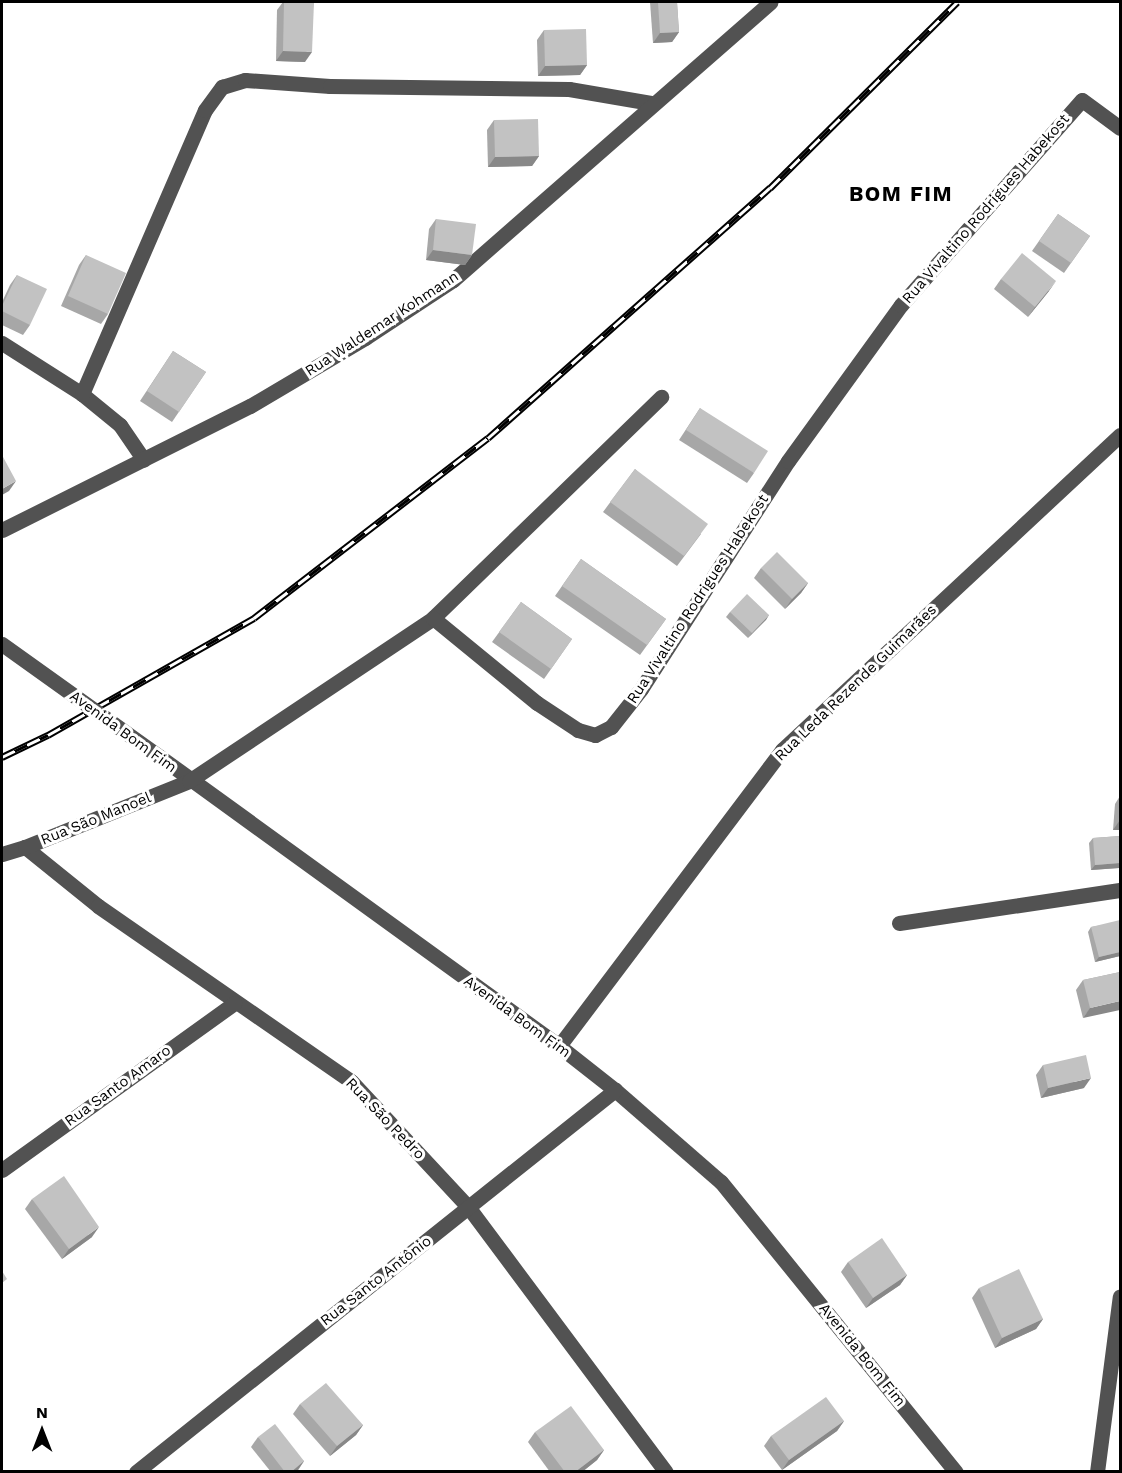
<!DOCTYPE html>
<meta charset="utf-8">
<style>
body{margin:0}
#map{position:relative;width:1122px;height:1473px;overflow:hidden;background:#fff;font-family:"Work Sans",sans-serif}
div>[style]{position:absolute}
.minor>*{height:15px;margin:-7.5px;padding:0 7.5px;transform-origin:7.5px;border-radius:7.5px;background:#525252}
.rail>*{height:7px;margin-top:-3.5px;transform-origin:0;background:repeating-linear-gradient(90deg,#fff 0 14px,#000 0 28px);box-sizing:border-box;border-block:2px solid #000}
.minor-bridge>*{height:15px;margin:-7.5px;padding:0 7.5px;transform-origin:7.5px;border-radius:7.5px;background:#525252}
.wall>*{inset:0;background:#a7a7a7}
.shaded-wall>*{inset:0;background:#888}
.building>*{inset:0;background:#c2c2c2}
span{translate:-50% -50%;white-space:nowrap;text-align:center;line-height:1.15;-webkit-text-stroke:6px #fff;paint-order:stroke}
.street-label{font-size:15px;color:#000}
.district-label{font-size:21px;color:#000;font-weight:700;letter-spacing:1.5px}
.frame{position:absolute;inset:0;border:3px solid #000;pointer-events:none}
.north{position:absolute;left:12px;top:1401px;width:60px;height:60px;-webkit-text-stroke:4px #fff;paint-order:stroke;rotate:0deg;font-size:16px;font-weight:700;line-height:24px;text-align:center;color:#000}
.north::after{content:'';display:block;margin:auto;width:21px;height:27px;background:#000;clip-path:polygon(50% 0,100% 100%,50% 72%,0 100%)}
</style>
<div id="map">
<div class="minor">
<div style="left:2px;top:343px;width:95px;rotate:32.5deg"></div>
<div style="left:82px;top:394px;width:49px;rotate:39.2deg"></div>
<div style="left:120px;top:425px;width:42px;rotate:55.6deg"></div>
<div style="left:82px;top:394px;width:309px;rotate:-66.6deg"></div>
<div style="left:205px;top:110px;width:29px;rotate:-54deg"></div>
<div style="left:222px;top:87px;width:24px;rotate:-17deg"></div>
<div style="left:245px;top:80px;width:85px;rotate:4deg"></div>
<div style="left:330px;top:86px;width:239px;rotate:0.7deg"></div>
<div style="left:569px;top:89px;width:83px;rotate:9.7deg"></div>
<div style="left:2px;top:530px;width:277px;rotate:-26.6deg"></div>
<div style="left:250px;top:406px;width:134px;rotate:-30.6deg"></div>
<div style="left:365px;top:338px;width:105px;rotate:-33.4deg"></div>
<div style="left:453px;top:280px;width:422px;rotate:-41.2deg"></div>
<div style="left:433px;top:618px;width:318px;rotate:-44.1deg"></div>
<div style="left:160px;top:757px;width:493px;rotate:35.9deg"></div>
<div style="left:559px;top:1046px;width:71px;rotate:38.2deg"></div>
<div style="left:615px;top:1090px;width:140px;rotate:41deg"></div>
<div style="left:721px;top:1182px;width:373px;rotate:51deg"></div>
<div style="left:25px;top:847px;width:94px;rotate:38.9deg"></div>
<div style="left:98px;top:906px;width:308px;rotate:34.7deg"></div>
<div style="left:351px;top:1081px;width:173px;rotate:47.1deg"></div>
<div style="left:469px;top:1208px;width:329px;rotate:53.3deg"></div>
<div style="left:2px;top:854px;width:24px;rotate:-17deg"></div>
<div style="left:25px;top:847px;width:177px;rotate:-21.9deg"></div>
<div style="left:189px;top:781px;width:293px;rotate:-33.7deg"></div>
<div style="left:433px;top:618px;width:134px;rotate:39.3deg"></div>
<div style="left:537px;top:703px;width:49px;rotate:33.4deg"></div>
<div style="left:578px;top:730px;width:18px;rotate:16deg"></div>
<div style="left:595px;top:735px;width:18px;rotate:-27deg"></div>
<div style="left:611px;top:727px;width:48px;rotate:-51.7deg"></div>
<div style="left:641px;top:689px;width:271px;rotate:-57.2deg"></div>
<div style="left:788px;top:461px;width:193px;rotate:-54.1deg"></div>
<div style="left:901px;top:305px;width:273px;rotate:-48.6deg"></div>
<div style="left:1082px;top:100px;width:47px;rotate:36.4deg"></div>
<div style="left:899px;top:923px;width:223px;rotate:-8.5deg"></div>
<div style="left:559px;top:1046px;width:371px;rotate:-53deg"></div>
<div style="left:782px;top:750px;width:462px;rotate:-43deg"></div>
<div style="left:2px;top:1170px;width:286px;rotate:-35.7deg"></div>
<div style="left:136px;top:1472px;width:613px;rotate:-38.57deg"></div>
<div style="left:1097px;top:1472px;width:177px;rotate:-82.6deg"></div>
</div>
<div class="rail">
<div style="left:2px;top:757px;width:51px;rotate:-25.6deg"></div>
<div style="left:48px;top:735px;width:237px;rotate:-29.6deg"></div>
<div style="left:254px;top:618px;width:295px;rotate:-37.6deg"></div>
<div style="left:488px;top:438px;width:377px;rotate:-41.6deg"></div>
<div style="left:770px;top:188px;width:264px;rotate:-44.8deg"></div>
</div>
<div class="minor-bridge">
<div style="left:2px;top:644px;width:194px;rotate:35.6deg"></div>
</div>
<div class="wall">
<div style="clip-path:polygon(283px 2px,314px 2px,305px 62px,276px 61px,277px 10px)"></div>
<div style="clip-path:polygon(650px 2px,677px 2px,679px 32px,672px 42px,653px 43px)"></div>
<div style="clip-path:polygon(544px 30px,587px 65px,580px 75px,538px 76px,537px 40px)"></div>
<div style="clip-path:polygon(494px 120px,539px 156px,532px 166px,488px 167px,487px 130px)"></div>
<div style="clip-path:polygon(1058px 214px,1090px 236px,1064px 273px,1032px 251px)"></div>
<div style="clip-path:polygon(436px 219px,472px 255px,465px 265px,426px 260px,429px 229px)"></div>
<div style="clip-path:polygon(86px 255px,108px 314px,101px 324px,61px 306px,79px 265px)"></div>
<div style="clip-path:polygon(17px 275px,30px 325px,23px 335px,2px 325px,2px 302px,10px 285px)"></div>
<div style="clip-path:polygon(1001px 279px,1049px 291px,1028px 317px,994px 289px)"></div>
<div style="clip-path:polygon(173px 351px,206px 372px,172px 422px,140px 401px)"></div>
<div style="clip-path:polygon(700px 408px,754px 473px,747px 483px,679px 440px)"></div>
<div style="clip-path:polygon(635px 469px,701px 534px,677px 566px,603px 512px)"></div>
<div style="clip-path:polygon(581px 559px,666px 619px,640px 655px,555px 596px)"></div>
<div style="clip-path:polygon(761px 568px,808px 583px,801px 593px,785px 609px,754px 578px)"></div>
<div style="clip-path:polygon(521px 602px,572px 639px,544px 679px,492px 642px)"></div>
<div style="clip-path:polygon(730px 612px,769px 615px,748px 638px,726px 617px)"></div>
<div style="clip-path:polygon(1120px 796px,1120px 830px,1113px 830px,1115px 804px)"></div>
<div style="clip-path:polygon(1120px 836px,1120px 866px,1119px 868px,1091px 870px,1089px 843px,1093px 838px)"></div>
<div style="clip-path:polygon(1120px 922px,1120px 956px,1095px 962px,1088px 932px,1091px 927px)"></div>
<div style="clip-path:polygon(1120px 972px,1083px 1018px,1076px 990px,1083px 980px)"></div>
<div style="clip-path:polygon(1043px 1065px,1084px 1088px,1041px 1098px,1036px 1075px)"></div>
<div style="clip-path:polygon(32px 1199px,92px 1237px,62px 1259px,25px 1209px)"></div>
<div style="clip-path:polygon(848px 1262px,907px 1275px,900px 1285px,866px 1308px,841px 1272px)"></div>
<div style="clip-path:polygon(979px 1288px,1043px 1319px,1036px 1329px,995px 1348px,972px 1298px)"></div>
<div style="clip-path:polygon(300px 1404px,363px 1425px,356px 1435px,330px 1456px,293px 1414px)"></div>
<div style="clip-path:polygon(844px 1421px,837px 1431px,782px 1470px,764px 1446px,771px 1436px)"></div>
<div style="clip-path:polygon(535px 1432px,604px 1450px,597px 1460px,582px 1472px,550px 1472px,528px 1442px)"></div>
<div style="clip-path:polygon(258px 1437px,304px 1461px,297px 1472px,271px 1472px,251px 1447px)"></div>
</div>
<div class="shaded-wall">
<div style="clip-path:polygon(679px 32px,672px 42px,653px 43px,660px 33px)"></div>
<div style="clip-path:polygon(283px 51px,312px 52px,305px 62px,276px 61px)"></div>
<div style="clip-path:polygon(587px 65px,580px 75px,538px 76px,545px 66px)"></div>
<div style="clip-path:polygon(539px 156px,532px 166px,488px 167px,495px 157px)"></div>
<div style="clip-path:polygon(433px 250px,472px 255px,465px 265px,426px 260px)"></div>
<div style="clip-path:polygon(1056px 281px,1049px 291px,1028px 317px,1035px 307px)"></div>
<div style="clip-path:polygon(16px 481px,9px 491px,2px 495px,2px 489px)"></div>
<div style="clip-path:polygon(808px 583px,801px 593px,785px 609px,792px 599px)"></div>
<div style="clip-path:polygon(769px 615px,766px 620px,748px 638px,752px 633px)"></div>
<div style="clip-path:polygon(1120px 820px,1120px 830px,1113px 830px)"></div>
<div style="clip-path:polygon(1120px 863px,1120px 866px,1119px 868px,1091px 870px,1095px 865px)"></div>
<div style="clip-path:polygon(1120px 952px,1120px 956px,1095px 962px,1099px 957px)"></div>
<div style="clip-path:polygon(1120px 1001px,1120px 1010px,1083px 1018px,1090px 1008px)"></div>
<div style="clip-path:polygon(1091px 1078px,1084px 1088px,1041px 1098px,1048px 1088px)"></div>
<div style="clip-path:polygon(99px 1227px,92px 1237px,62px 1259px,69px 1249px)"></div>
<div style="clip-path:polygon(907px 1275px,900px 1285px,866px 1308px,873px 1298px)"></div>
<div style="clip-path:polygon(1043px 1319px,1036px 1329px,995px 1348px,1002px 1338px)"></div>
<div style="clip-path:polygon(844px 1421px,837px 1431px,782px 1470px,789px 1460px)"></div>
<div style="clip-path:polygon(363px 1425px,356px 1435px,330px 1456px,337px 1446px)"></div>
<div style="clip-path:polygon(604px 1450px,597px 1460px,582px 1472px,575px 1472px)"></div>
<div style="clip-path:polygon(304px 1461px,297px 1471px,291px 1472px)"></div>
</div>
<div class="building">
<div style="clip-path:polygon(284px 2px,314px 2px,312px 52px,283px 51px)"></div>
<div style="clip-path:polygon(658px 2px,677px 2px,679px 32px,660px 33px)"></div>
<div style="clip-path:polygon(586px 29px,587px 65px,545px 66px,544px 30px)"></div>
<div style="clip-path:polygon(538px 119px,539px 156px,495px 157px,494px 120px)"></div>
<div style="clip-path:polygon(1058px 214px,1090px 236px,1071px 263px,1039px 241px)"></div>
<div style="clip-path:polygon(436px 219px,476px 224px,472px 255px,433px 250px)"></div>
<div style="clip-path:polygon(1022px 253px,1056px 281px,1035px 307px,1001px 279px)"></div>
<div style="clip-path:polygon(86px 255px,126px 273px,108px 314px,68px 296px)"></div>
<div style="clip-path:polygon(17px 275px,47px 289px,30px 325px,2px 311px,2px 306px)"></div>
<div style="clip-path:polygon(173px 351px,206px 372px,179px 412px,147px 391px)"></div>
<div style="clip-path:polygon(700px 408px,768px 451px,754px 473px,686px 430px)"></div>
<div style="clip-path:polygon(2px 455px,16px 481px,2px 489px)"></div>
<div style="clip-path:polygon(635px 469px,708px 524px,684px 556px,610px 502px)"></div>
<div style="clip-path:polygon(777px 552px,808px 583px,792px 599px,761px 568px)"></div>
<div style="clip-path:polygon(581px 559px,666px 619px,647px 645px,562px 586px)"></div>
<div style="clip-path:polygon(747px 594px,769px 615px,752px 633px,730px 612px)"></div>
<div style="clip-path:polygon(521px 602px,572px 639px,551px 669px,499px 632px)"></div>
<div style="clip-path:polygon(1120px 836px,1120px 863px,1095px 865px,1093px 838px)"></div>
<div style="clip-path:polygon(1120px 920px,1120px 952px,1099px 957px,1091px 927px)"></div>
<div style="clip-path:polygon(1120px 972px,1120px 1001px,1090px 1008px,1083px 980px)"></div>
<div style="clip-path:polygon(1086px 1055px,1091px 1078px,1048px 1088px,1043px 1065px)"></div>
<div style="clip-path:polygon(64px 1176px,99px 1227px,69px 1249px,32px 1199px)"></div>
<div style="clip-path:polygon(882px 1238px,907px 1275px,873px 1298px,848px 1262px)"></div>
<div style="clip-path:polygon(1019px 1269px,1043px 1319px,1002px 1338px,979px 1288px)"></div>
<div style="clip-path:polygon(2px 1271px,7px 1279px,2px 1283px)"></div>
<div style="clip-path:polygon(326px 1383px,363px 1425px,337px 1446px,300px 1404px)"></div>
<div style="clip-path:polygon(826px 1397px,844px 1421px,789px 1460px,771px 1436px)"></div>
<div style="clip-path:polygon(571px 1406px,604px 1450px,575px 1472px,565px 1472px,535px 1432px)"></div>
<div style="clip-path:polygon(275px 1424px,304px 1461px,291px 1472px,285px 1472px,258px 1437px)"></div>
</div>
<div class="street-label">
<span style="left:986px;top:209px;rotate:-49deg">Rua Vivaltino Rodrigues Habekost</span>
<span style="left:382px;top:324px;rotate:-33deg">Rua Waldemar Kohmann</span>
<span style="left:698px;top:599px;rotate:-57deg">Rua Vivaltino Rodrigues Habekost</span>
<span style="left:856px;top:683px;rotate:-44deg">Rua Leda Rezende Guimarães</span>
<span style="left:123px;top:732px;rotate:36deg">Avenida Bom Fim</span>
<span style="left:96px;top:819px;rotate:-22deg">Rua São Manoel</span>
<span style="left:517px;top:1017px;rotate:36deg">Avenida Bom Fim</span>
<span style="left:118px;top:1086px;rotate:-36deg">Rua Santo Amaro</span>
<span style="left:385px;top:1119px;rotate:46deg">Rua São Pedro</span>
<span style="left:376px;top:1281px;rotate:-38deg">Rua Santo Antônio</span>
<span style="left:862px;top:1355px;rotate:51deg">Avenida Bom Fim</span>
</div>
<div class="district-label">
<span style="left:901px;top:194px">BOM FIM</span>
</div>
<div class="frame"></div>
<div class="north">N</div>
</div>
